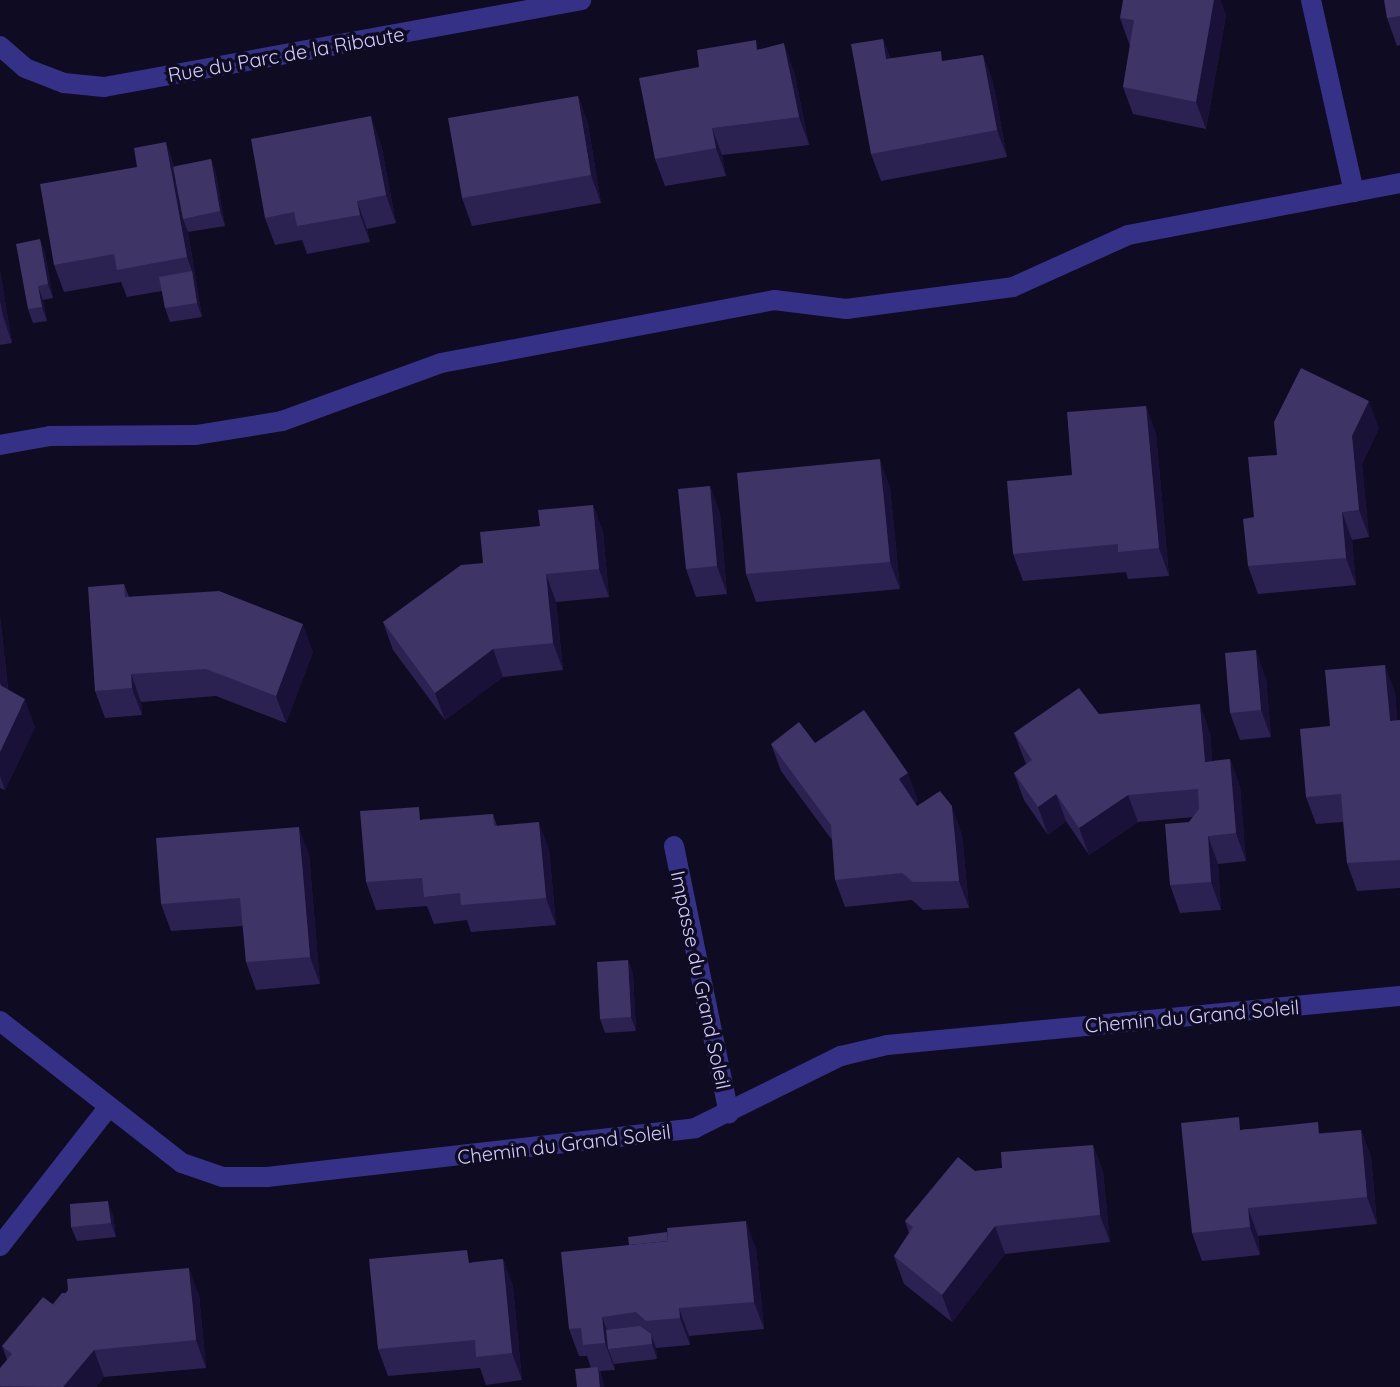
<!DOCTYPE html>
<style>
body{margin:0}
#map{position:relative;width:1400px;height:1387px;overflow:hidden;background:#0f0b22;font-family:Quicksand,sans-serif}
div>[style]{position:absolute}
.minor>*{height:20px;margin:-10px;padding:0 10px;transform-origin:10px;border-radius:10px;background:#353187}
.wall>*{inset:0;background:#2c2252}
.shaded-wall>*{inset:0;background:#191137}
.building>*{inset:0;background:#3e3465}
span{translate:-50% -50%;white-space:nowrap;text-align:center;line-height:1.15;-webkit-text-stroke:7px #0f0b22;paint-order:stroke}
.street-label{font-size:20px;color:#d3ccff}
</style>
<div id="map">
<div class="minor">
<div style="left:1311px;top:0;width:197px;rotate:77.4deg"></div>
<div style="left:0;top:46px;width:33px;rotate:41deg"></div>
<div style="left:25px;top:68px;width:42px;rotate:21deg"></div>
<div style="left:64px;top:83px;width:40px;rotate:5.7deg"></div>
<div style="left:104px;top:87px;width:485px;rotate:-10.3deg"></div>
<div style="left:0;top:445px;width:51px;rotate:-10.2deg"></div>
<div style="left:50px;top:436px;width:146px;rotate:-0.4deg"></div>
<div style="left:196px;top:435px;width:87px;rotate:-9.2deg"></div>
<div style="left:282px;top:421px;width:169px;rotate:-20deg"></div>
<div style="left:441px;top:363px;width:339px;rotate:-10.7deg"></div>
<div style="left:774px;top:300px;width:73px;rotate:7.1deg"></div>
<div style="left:846px;top:309px;width:168px;rotate:-7.5deg"></div>
<div style="left:1013px;top:287px;width:126px;rotate:-24.3deg"></div>
<div style="left:1128px;top:235px;width:277px;rotate:-10.8deg"></div>
<div style="left:674px;top:846px;width:273px;rotate:78.4deg"></div>
<div style="left:0;top:1021px;width:231px;rotate:38deg"></div>
<div style="left:182px;top:1163px;width:43px;rotate:18.9deg"></div>
<div style="left:223px;top:1177px;width:44px"></div>
<div style="left:267px;top:1177px;width:431px;rotate:-6.5deg"></div>
<div style="left:695px;top:1128px;width:163px;rotate:-26.3deg"></div>
<div style="left:841px;top:1056px;width:47px;rotate:-13.4deg"></div>
<div style="left:887px;top:1045px;width:515px;rotate:-5.46deg"></div>
<div style="left:0;top:1246px;width:175px;rotate:-52deg"></div>
</div>
<div class="wall">
<div style="clip-path:polygon(1400px 0,1400px 45px,1397px 46px,1387px 18px)"></div>
<div style="clip-path:polygon(1226px 15px,1206px 129px,1133px 114px,1123px 87px,1130px 46px,1120px 18px)"></div>
<div style="clip-path:polygon(883px 39px,890px 58px,945px 61px,983px 55px,993px 82px,1007px 157px,881px 181px,871px 154px)"></div>
<div style="clip-path:polygon(759px 49px,794px 71px,809px 145px,722px 155px,726px 176px,665px 186px,655px 159px,699px 67px)"></div>
<div style="clip-path:polygon(578px 96px,588px 124px,601px 203px,472px 226px,462px 198px)"></div>
<div style="clip-path:polygon(381px 144px,396px 223px,367px 229px,370px 242px,307px 254px,302px 240px,275px 245px,265px 218px)"></div>
<div style="clip-path:polygon(211px 159px,216px 174px,225px 226px,188px 232px,202px 317px,170px 322px,165px 308px,162px 291px,127px 297px,121px 282px,64px 292px,54px 265px,175px 166px)"></div>
<div style="clip-path:polygon(40px 239px,45px 254px,53px 298px,43px 300px,47px 321px,33px 323px,28px 309px)"></div>
<div style="clip-path:polygon(0 271px,12px 343px,0 345px)"></div>
<div style="clip-path:polygon(1146px 406px,1156px 434px,1169px 576px,1128px 579px,1126px 572px,1023px 581px,1013px 554px,1072px 475px)"></div>
<div style="clip-path:polygon(1379px 428px,1362px 464px,1369px 537px,1352px 540px,1356px 585px,1258px 594px,1248px 566px,1254px 517px,1277px 455px)"></div>
<div style="clip-path:polygon(710px 486px,720px 514px,727px 594px,696px 597px,686px 569px)"></div>
<div style="clip-path:polygon(890px 487px,900px 589px,756px 602px,746px 574px)"></div>
<div style="clip-path:polygon(593px 505px,603px 532px,609px 597px,556px 602px,563px 670px,503px 677px,445px 720px,393px 650px,383px 622px,483px 563px)"></div>
<div style="clip-path:polygon(124px 584px,129px 597px,313px 652px,286px 723px,216px 696px,141px 702px,142px 715px,105px 718px,95px 691px)"></div>
<div style="clip-path:polygon(0 616px,8px 689px,35px 727px,5px 790px,0 788px)"></div>
<div style="clip-path:polygon(1266px 678px,1271px 737px,1240px 740px,1230px 713px)"></div>
<div style="clip-path:polygon(1395px 692px,1397px 720px,1400px 720px,1400px 888px,1357px 891px,1347px 863px,1343px 822px,1316px 824px,1306px 797px,1330px 726px)"></div>
<div style="clip-path:polygon(1099px 714px,1210px 732px,1212px 761px,1230px 759px,1240px 787px,1246px 861px,1218px 864px,1221px 910px,1180px 913px,1170px 885px,1189px 822px,1193px 817px,1138px 822px,1089px 855px,1066px 821px,1048px 835px,1024px 800px,1014px 773px,1026px 764px,1014px 733px)"></div>
<div style="clip-path:polygon(815px 743px,918px 800px,915px 803px,917px 806px,962px 834px,969px 908px,923px 910px,912px 900px,845px 907px,835px 880px,832px 840px,781px 771px,771px 744px)"></div>
<div style="clip-path:polygon(493px 814px,497px 826px,549px 849px,556px 925px,471px 932px,467px 920px,434px 924px,427px 906px,376px 910px,366px 882px,423px 819px)"></div>
<div style="clip-path:polygon(309px 854px,320px 984px,256px 990px,246px 962px,243px 926px,171px 931px,161px 904px)"></div>
<div style="clip-path:polygon(628px 960px,633px 974px,636px 1031px,605px 1033px,600px 1019px)"></div>
<div style="clip-path:polygon(1244px 1129px,1322px 1133px,1361px 1130px,1371px 1157px,1377px 1224px,1258px 1236px,1260px 1255px,1202px 1261px,1192px 1233px)"></div>
<div style="clip-path:polygon(1093px 1145px,1103px 1172px,1110px 1242px,1005px 1254px,952px 1322px,904px 1284px,894px 1256px,909px 1233px,905px 1221px,975px 1171px,1002px 1168px)"></div>
<div style="clip-path:polygon(113px 1215px,116px 1237px,77px 1241px,71px 1227px)"></div>
<div style="clip-path:polygon(629px 1245px,756px 1248px,764px 1329px,689px 1336px,690px 1345px,656px 1348px,657px 1359px,614px 1364px,615px 1370px,600px 1371px,603px 1381px,591px 1368px,587px 1356px,579px 1356px,569px 1329px)"></div>
<div style="clip-path:polygon(503px 1259px,513px 1287px,522px 1380px,486px 1385px,480px 1368px,388px 1376px,378px 1349px,472px 1262px)"></div>
<div style="clip-path:polygon(199px 1295px,206px 1368px,104px 1377px,96px 1387px,0 1387px,7px 1360px,2px 1346px,53px 1304px)"></div>
</div>
<div class="shaded-wall">
<div style="clip-path:polygon(1214px 0,1221px 0,1226px 15px,1206px 129px,1196px 102px)"></div>
<div style="clip-path:polygon(883px 39px,893px 67px,886px 59px)"></div>
<div style="clip-path:polygon(784px 43px,794px 71px,809px 145px,799px 117px)"></div>
<div style="clip-path:polygon(983px 55px,993px 82px,1007px 157px,997px 130px)"></div>
<div style="clip-path:polygon(578px 96px,588px 124px,601px 203px,591px 175px)"></div>
<div style="clip-path:polygon(371px 116px,381px 144px,396px 223px,386px 195px)"></div>
<div style="clip-path:polygon(712px 128px,722px 155px,726px 176px,716px 148px)"></div>
<div style="clip-path:polygon(166px 142px,176px 170px,183px 219px,188px 232px,202px 317px,197px 303px,192px 271px,187px 257px)"></div>
<div style="clip-path:polygon(211px 159px,216px 174px,225px 226px,220px 211px)"></div>
<div style="clip-path:polygon(357px 201px,367px 229px,370px 242px,360px 215px)"></div>
<div style="clip-path:polygon(40px 239px,45px 254px,53px 298px,48px 284px)"></div>
<div style="clip-path:polygon(0 271px,12px 343px,3px 316px,0 301px)"></div>
<div style="clip-path:polygon(38px 286px,43px 300px,47px 321px,42px 307px)"></div>
<div style="clip-path:polygon(1369px 401px,1379px 428px,1362px 464px,1369px 537px,1359px 510px,1352px 436px)"></div>
<div style="clip-path:polygon(1146px 406px,1156px 434px,1169px 576px,1159px 548px)"></div>
<div style="clip-path:polygon(880px 459px,890px 487px,900px 589px,890px 562px)"></div>
<div style="clip-path:polygon(710px 486px,720px 514px,727px 594px,717px 566px)"></div>
<div style="clip-path:polygon(593px 505px,603px 532px,609px 597px,599px 569px)"></div>
<div style="clip-path:polygon(1342px 512px,1352px 540px,1356px 585px,1346px 558px)"></div>
<div style="clip-path:polygon(546px 574px,556px 602px,563px 670px,553px 643px)"></div>
<div style="clip-path:polygon(0 616px,10px 712px,0 682px)"></div>
<div style="clip-path:polygon(303px 624px,313px 652px,286px 723px,276px 696px)"></div>
<div style="clip-path:polygon(493px 649px,503px 677px,445px 720px,435px 693px)"></div>
<div style="clip-path:polygon(1256px 650px,1266px 678px,1271px 737px,1261px 710px)"></div>
<div style="clip-path:polygon(1385px 665px,1395px 692px,1400px 748px,1390px 721px)"></div>
<div style="clip-path:polygon(131px 674px,141px 702px,142px 715px,132px 688px)"></div>
<div style="clip-path:polygon(25px 699px,35px 727px,5px 790px,0 776px,0 752px)"></div>
<div style="clip-path:polygon(1200px 704px,1210px 732px,1215px 789px,1205px 762px)"></div>
<div style="clip-path:polygon(1230px 759px,1240px 787px,1246px 861px,1236px 833px)"></div>
<div style="clip-path:polygon(908px 773px,918px 800px,909px 807px,899px 779px)"></div>
<div style="clip-path:polygon(1056px 794px,1066px 821px,1048px 835px,1038px 807px)"></div>
<div style="clip-path:polygon(1128px 795px,1138px 822px,1089px 855px,1079px 828px)"></div>
<div style="clip-path:polygon(952px 806px,962px 834px,969px 908px,959px 881px)"></div>
<div style="clip-path:polygon(539px 822px,549px 849px,556px 925px,546px 898px)"></div>
<div style="clip-path:polygon(299px 827px,309px 854px,320px 984px,310px 957px)"></div>
<div style="clip-path:polygon(1208px 836px,1218px 864px,1221px 910px,1211px 882px)"></div>
<div style="clip-path:polygon(628px 960px,633px 974px,636px 1031px,631px 1017px)"></div>
<div style="clip-path:polygon(1361px 1130px,1371px 1157px,1377px 1224px,1367px 1197px)"></div>
<div style="clip-path:polygon(1093px 1145px,1103px 1172px,1110px 1242px,1100px 1215px)"></div>
<div style="clip-path:polygon(108px 1201px,113px 1215px,116px 1237px,111px 1223px)"></div>
<div style="clip-path:polygon(1248px 1208px,1258px 1236px,1260px 1255px,1250px 1227px)"></div>
<div style="clip-path:polygon(746px 1221px,756px 1248px,764px 1329px,754px 1302px)"></div>
<div style="clip-path:polygon(995px 1226px,1005px 1254px,952px 1322px,942px 1295px)"></div>
<div style="clip-path:polygon(503px 1259px,513px 1287px,522px 1380px,512px 1353px)"></div>
<div style="clip-path:polygon(189px 1268px,199px 1295px,206px 1368px,196px 1340px)"></div>
<div style="clip-path:polygon(679px 1308px,689px 1336px,690px 1345px,680px 1318px)"></div>
<div style="clip-path:polygon(602px 1317px,612px 1344px,608px 1349px,614px 1364px,615px 1370px,605px 1343px)"></div>
<div style="clip-path:polygon(651px 1334px,656px 1348px,657px 1359px,652px 1344px)"></div>
<div style="clip-path:polygon(94px 1350px,104px 1377px,96px 1387px,63px 1387px)"></div>
<div style="clip-path:polygon(598px 1367px,603px 1381px,604px 1387px,600px 1387px)"></div>
</div>
<div class="building">
<div style="clip-path:polygon(1123px 0,1214px 0,1196px 102px,1123px 87px,1134px 20px,1120px 18px)"></div>
<div style="clip-path:polygon(1384px 0,1400px 0,1400px 16px,1387px 18px)"></div>
<div style="clip-path:polygon(883px 39px,886px 59px,941px 51px,942px 61px,983px 55px,997px 130px,871px 154px,851px 44px)"></div>
<div style="clip-path:polygon(756px 40px,757px 50px,784px 43px,799px 117px,712px 128px,716px 148px,655px 159px,639px 78px,699px 67px,697px 50px)"></div>
<div style="clip-path:polygon(578px 96px,591px 175px,462px 198px,448px 118px)"></div>
<div style="clip-path:polygon(371px 116px,386px 195px,357px 201px,360px 215px,297px 226px,294px 212px,265px 218px,251px 139px)"></div>
<div style="clip-path:polygon(166px 142px,187px 257px,117px 270px,114px 254px,54px 265px,40px 184px,137px 167px,134px 148px)"></div>
<div style="clip-path:polygon(211px 159px,220px 211px,183px 219px,173px 167px)"></div>
<div style="clip-path:polygon(40px 239px,48px 284px,38px 286px,42px 307px,28px 309px,16px 244px)"></div>
<div style="clip-path:polygon(192px 271px,197px 303px,165px 308px,159px 277px)"></div>
<div style="clip-path:polygon(1301px 368px,1369px 401px,1352px 436px,1359px 510px,1342px 512px,1346px 558px,1248px 566px,1243px 519px,1254px 517px,1248px 457px,1277px 455px,1274px 422px)"></div>
<div style="clip-path:polygon(1146px 406px,1159px 548px,1118px 552px,1118px 544px,1013px 554px,1007px 481px,1072px 475px,1067px 412px)"></div>
<div style="clip-path:polygon(880px 459px,890px 562px,746px 574px,737px 473px)"></div>
<div style="clip-path:polygon(710px 486px,717px 566px,686px 569px,678px 489px)"></div>
<div style="clip-path:polygon(593px 505px,599px 569px,546px 574px,553px 643px,493px 649px,435px 693px,383px 622px,461px 565px,483px 563px,480px 532px,540px 526px,538px 510px)"></div>
<div style="clip-path:polygon(124px 584px,125px 597px,219px 591px,303px 624px,276px 696px,206px 669px,131px 674px,132px 688px,95px 691px,88px 587px)"></div>
<div style="clip-path:polygon(1256px 650px,1261px 710px,1230px 713px,1225px 653px)"></div>
<div style="clip-path:polygon(1385px 665px,1390px 721px,1400px 720px,1400px 860px,1347px 863px,1341px 794px,1306px 797px,1300px 729px,1330px 726px,1325px 670px)"></div>
<div style="clip-path:polygon(0 682px,0 685px,25px 699px,0 752px)"></div>
<div style="clip-path:polygon(1079px 688px,1099px 714px,1200px 704px,1205px 762px,1230px 759px,1236px 833px,1208px 836px,1211px 882px,1170px 885px,1165px 824px,1189px 822px,1199px 809px,1198px 789px,1128px 795px,1079px 828px,1056px 794px,1038px 807px,1014px 773px,1032px 760px,1014px 733px)"></div>
<div style="clip-path:polygon(864px 710px,908px 773px,899px 779px,917px 806px,940px 791px,952px 806px,959px 881px,913px 882px,902px 873px,835px 880px,831px 825px,771px 744px,799px 722px,815px 743px)"></div>
<div style="clip-path:polygon(419px 807px,420px 820px,493px 814px,494px 826px,539px 822px,546px 898px,461px 905px,460px 893px,424px 897px,422px 878px,366px 882px,360px 811px)"></div>
<div style="clip-path:polygon(299px 827px,310px 957px,246px 962px,240px 898px,161px 904px,156px 838px)"></div>
<div style="clip-path:polygon(628px 960px,631px 1017px,600px 1019px,597px 962px)"></div>
<div style="clip-path:polygon(1239px 1117px,1240px 1130px,1318px 1122px,1319px 1134px,1361px 1130px,1367px 1197px,1248px 1208px,1250px 1227px,1192px 1233px,1181px 1123px)"></div>
<div style="clip-path:polygon(1093px 1145px,1100px 1215px,995px 1226px,942px 1295px,894px 1256px,913px 1227px,905px 1221px,958px 1157px,975px 1171px,1002px 1168px,1001px 1152px)"></div>
<div style="clip-path:polygon(108px 1201px,111px 1223px,71px 1227px,70px 1204px)"></div>
<div style="clip-path:polygon(746px 1221px,754px 1302px,679px 1308px,680px 1318px,646px 1321px,636px 1312px,602px 1317px,605px 1343px,583px 1345px,581px 1328px,569px 1329px,561px 1252px,668px 1241px,667px 1228px)"></div>
<div style="clip-path:polygon(667px 1232px,668px 1241px,629px 1245px,628px 1237px)"></div>
<div style="clip-path:polygon(467px 1250px,469px 1263px,503px 1259px,512px 1353px,476px 1357px,475px 1340px,378px 1349px,369px 1259px)"></div>
<div style="clip-path:polygon(189px 1268px,196px 1340px,94px 1350px,63px 1387px,0 1386px,0 1368px,12px 1354px,2px 1346px,43px 1297px,55px 1306px,68px 1290px,67px 1279px)"></div>
<div style="clip-path:polygon(62px 1293px,66px 1293px,55px 1306px,53px 1304px)"></div>
<div style="clip-path:polygon(640px 1326px,651px 1334px,652px 1344px,608px 1349px,606px 1330px)"></div>
<div style="clip-path:polygon(598px 1367px,600px 1387px,577px 1387px,575px 1369px)"></div>
</div>
<div class="street-label">
<span style="left:286px;top:54px;rotate:-10deg">Rue du Parc de la Ribaute</span>
<span style="left:701px;top:980px;rotate:78deg">Impasse du Grand Soleil</span>
<span style="left:1192px;top:1016px;rotate:-5deg">Chemin du Grand Soleil</span>
<span style="left:564px;top:1144px;rotate:-7deg">Chemin du Grand Soleil</span>
</div>
</div>
